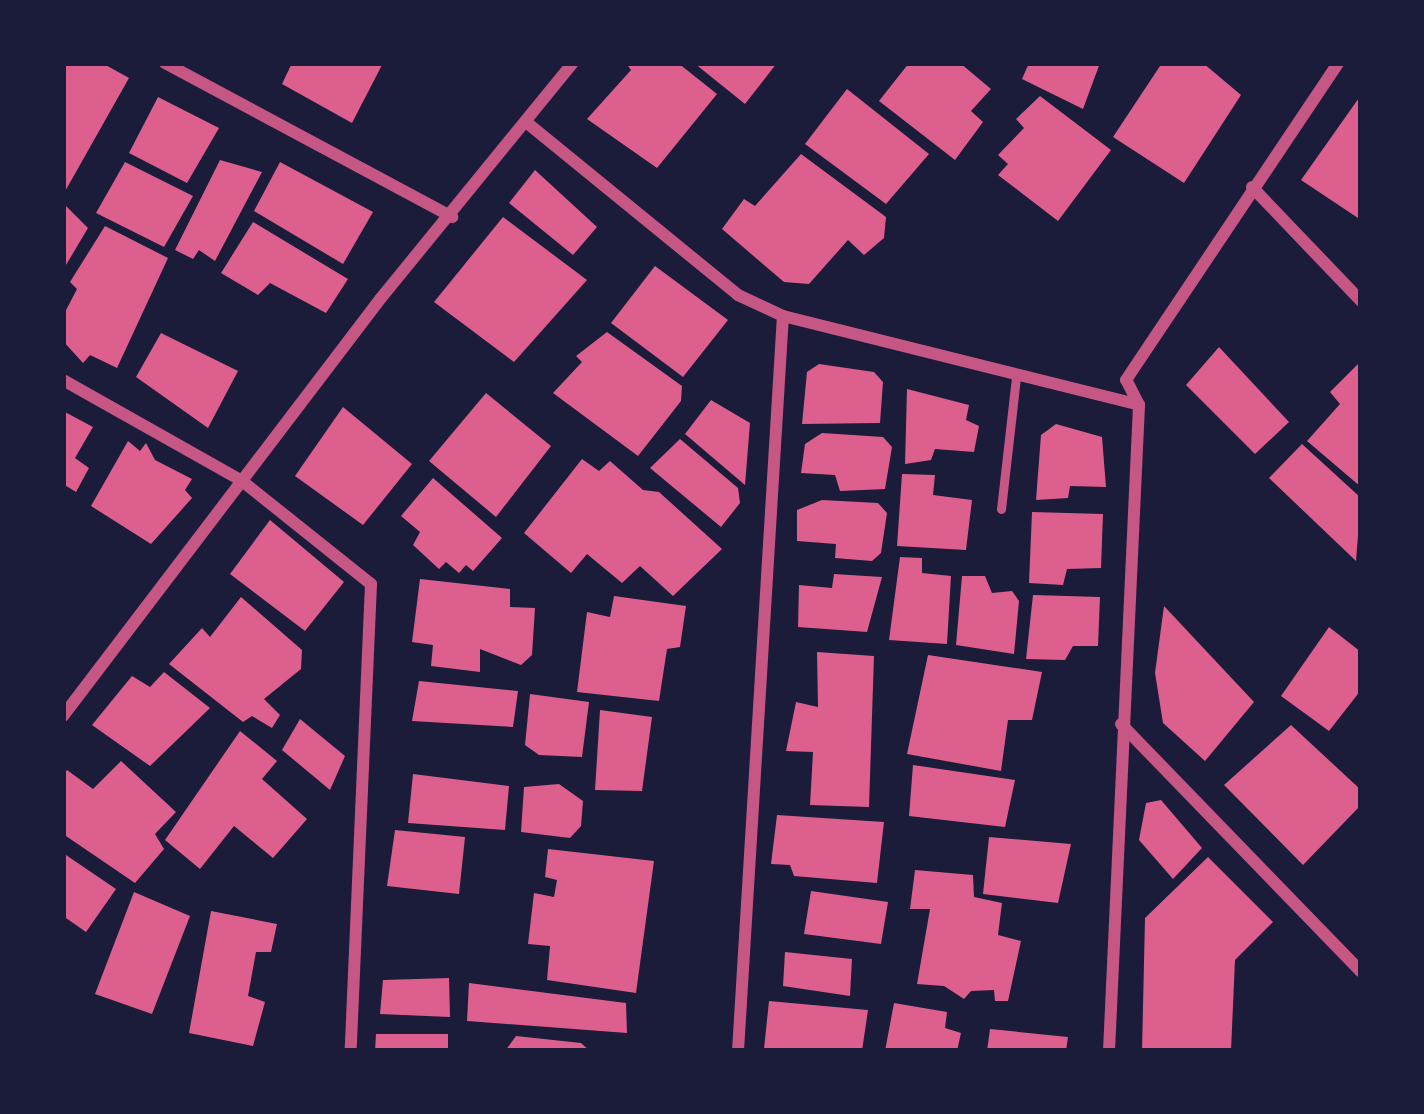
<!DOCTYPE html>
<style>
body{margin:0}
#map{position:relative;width:1424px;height:1114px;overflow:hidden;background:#1b1b3a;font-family:Inter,sans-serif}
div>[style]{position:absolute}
.building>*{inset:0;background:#dd5f8e}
.service>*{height:9px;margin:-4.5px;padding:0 4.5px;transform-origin:4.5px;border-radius:4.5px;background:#c65784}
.minor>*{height:12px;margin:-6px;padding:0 6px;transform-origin:6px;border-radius:6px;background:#c65784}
span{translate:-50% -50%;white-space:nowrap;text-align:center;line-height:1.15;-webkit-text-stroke:12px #1b1b3a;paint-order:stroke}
.frame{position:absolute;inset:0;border:66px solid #1b1b3a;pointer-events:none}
</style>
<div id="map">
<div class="building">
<div style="clip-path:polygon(63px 63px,102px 63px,129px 78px,63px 195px)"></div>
<div style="clip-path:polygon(292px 63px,383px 63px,352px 123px,282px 84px)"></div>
<div style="clip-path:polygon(626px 63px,678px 63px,717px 94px,657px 168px,587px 119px,631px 70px)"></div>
<div style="clip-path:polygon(694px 63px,777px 63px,745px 104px)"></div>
<div style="clip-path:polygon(909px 63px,960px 63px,991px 89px,971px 111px,983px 122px,955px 160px,879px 101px)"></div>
<div style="clip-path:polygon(1029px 63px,1100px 63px,1083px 109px,1022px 79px)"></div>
<div style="clip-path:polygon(1162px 63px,1203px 63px,1241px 95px,1184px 183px,1113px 137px)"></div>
<div style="clip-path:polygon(847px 89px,929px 154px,886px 204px,805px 144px)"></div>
<div style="clip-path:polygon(1361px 95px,1361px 220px,1301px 180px)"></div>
<div style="clip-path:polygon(1040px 96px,1111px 150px,1058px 221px,998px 175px,1008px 164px,998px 155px,1024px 128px,1016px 119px)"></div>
<div style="clip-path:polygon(158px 97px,219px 128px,187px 183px,129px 153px)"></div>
<div style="clip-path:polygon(801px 154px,886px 217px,884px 238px,864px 255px,848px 240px,809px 284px,784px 282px,722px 229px,744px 199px,755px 206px)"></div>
<div style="clip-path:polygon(220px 160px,262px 172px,215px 261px,199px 250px,193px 259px,175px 250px)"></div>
<div style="clip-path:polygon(125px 162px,193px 196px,164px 247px,96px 213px)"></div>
<div style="clip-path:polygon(280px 162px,373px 212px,343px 264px,254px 211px)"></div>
<div style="clip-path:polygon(535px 170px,597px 227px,573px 255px,509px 203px)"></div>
<div style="clip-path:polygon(63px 203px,88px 228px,66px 265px,63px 263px)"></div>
<div style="clip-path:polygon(503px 217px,587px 280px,514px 362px,434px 302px)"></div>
<div style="clip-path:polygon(253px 222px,348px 279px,326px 313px,270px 283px,258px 295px,221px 273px)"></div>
<div style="clip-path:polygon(105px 226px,168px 258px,117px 368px,90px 355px,83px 363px,63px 341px,63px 316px,77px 289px,70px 282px)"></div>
<div style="clip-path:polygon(655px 266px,728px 320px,683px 377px,611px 323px)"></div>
<div style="clip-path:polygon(607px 332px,682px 386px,681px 401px,638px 456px,553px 393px,582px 362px,576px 356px)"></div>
<div style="clip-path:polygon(161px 333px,238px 371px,208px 428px,136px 377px)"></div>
<div style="clip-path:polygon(1219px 347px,1289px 422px,1255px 454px,1186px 385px)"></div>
<div style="clip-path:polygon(1361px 361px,1361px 487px,1307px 441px,1340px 404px,1330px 392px)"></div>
<div style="clip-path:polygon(819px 364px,874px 372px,883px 382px,880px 423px,802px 424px,807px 372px)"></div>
<div style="clip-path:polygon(907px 389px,969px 405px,966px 420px,979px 426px,974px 452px,935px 449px,931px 460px,905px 464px)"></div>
<div style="clip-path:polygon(486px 393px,551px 446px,496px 517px,429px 461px)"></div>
<div style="clip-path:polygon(711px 400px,750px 423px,745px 485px,685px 434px)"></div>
<div style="clip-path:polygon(343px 407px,412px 464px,363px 525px,295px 476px)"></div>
<div style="clip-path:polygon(63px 411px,93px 427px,75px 458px,89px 468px,76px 492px,63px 484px)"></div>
<div style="clip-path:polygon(1056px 424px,1102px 437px,1106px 487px,1070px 486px,1068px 498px,1036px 500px,1041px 435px)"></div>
<div style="clip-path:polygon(822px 433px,883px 437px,892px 447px,885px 489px,840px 491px,835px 475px,801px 473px,805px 444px)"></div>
<div style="clip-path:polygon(680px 439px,738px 488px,740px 503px,721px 527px,650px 468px)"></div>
<div style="clip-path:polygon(128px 441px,140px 451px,146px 443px,155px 460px,192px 479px,185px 490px,192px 498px,151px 544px,91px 506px)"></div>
<div style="clip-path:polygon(1302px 444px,1361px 498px,1356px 561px,1269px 478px)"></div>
<div style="clip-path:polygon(582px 459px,599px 471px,610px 461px,643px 490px,659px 492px,722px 549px,673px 596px,640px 566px,622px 583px,587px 554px,571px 573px,524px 533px)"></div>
<div style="clip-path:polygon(902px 474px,935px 475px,933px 495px,972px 500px,966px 550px,897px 546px)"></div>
<div style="clip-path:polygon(433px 478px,502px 538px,473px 571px,466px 565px,459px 573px,446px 562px,439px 569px,413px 545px,420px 532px,401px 516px)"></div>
<div style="clip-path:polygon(822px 500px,878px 503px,887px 513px,881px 553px,872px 561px,835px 558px,836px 544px,797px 541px,797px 510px)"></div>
<div style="clip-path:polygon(1032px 512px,1103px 514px,1101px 568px,1067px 569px,1063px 585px,1029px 583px)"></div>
<div style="clip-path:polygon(270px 520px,344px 582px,305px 631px,230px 574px)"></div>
<div style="clip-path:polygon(900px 557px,922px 558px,922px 573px,951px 576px,947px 644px,889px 640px)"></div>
<div style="clip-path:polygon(834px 574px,882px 577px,867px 632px,798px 627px,799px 585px,832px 588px)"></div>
<div style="clip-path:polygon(962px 576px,985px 576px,992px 593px,1012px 591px,1019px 601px,1014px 654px,956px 645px)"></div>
<div style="clip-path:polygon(420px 579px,510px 589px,510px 607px,535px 608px,532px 655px,521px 665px,480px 649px,480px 672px,431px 666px,433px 645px,412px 642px)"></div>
<div style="clip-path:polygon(1033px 595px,1100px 597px,1098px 646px,1073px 646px,1065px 660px,1026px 659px)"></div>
<div style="clip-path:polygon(614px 596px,686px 606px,680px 647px,667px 649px,659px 701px,577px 692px,587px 612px,610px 617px)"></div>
<div style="clip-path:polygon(241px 597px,302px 650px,301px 669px,264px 699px,280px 715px,272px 728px,252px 716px,243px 722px,169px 664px,202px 628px,210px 637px)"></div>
<div style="clip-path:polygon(1164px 606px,1254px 702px,1205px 761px,1163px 723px,1155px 673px)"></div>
<div style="clip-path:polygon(1329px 627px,1361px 652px,1361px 690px,1329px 731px,1281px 696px)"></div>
<div style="clip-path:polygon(817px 652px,874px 656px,869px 807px,810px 805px,813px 752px,786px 751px,796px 702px,818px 707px)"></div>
<div style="clip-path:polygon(928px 655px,1042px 672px,1032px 720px,1008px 720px,1001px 771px,907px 754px)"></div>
<div style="clip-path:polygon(164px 672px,210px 708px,150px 766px,92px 725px,132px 676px,150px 687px)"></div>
<div style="clip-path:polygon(419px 681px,518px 691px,513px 727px,412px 721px)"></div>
<div style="clip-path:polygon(530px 694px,589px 702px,582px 757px,539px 755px,525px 745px)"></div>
<div style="clip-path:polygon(600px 710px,652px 717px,642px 791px,595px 790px)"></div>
<div style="clip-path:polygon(300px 719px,345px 756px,330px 790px,282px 750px)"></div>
<div style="clip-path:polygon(1291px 725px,1361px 790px,1361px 805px,1303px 865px,1224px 785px)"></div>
<div style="clip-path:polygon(240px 731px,277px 761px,262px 779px,307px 819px,273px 858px,234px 826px,200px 869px,165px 840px)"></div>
<div style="clip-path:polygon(121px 761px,176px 812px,155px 834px,164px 849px,135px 883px,63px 834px,63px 775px,67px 770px,93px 789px)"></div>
<div style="clip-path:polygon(913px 765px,1015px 780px,1005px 827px,909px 816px)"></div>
<div style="clip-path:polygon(413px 774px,509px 786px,505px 830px,408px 823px)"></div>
<div style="clip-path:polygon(559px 784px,583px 801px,581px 826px,570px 838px,521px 832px,524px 787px)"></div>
<div style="clip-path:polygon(1161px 800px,1202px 848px,1173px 879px,1139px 840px,1146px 803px)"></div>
<div style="clip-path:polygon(777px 815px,884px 822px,877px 883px,794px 876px,790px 865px,771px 864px)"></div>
<div style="clip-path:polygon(395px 830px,465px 837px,459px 894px,387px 886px)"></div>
<div style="clip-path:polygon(989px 837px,1071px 844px,1058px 903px,983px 894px)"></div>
<div style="clip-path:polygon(548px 849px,654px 861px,636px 993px,547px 980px,550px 946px,528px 944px,534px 893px,554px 897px,557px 880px,545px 877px)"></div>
<div style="clip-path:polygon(63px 853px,116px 889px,86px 932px,63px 916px)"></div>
<div style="clip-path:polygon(1208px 857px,1273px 922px,1235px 960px,1231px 1051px,1142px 1051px,1145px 918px)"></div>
<div style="clip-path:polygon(915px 870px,973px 875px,974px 897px,1002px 903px,998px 935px,1021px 941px,1008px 1001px,995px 1001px,994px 990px,971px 991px,964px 999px,944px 986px,917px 984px,930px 909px,910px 909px)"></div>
<div style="clip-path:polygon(811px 891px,888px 902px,881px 944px,804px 934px)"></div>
<div style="clip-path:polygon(134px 892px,190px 916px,152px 1014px,95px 994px)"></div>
<div style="clip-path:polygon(211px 911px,277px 924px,271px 952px,256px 952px,248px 996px,265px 1002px,253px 1046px,189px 1033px)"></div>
<div style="clip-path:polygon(785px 952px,852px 959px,850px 996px,783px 986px)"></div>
<div style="clip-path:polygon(449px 978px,450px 1017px,380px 1014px,383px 980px)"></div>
<div style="clip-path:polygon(469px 983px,626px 1003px,627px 1033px,467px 1021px)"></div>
<div style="clip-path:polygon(769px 1001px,868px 1010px,862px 1051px,764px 1049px)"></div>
<div style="clip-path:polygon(894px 1003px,947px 1012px,945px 1028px,961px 1033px,957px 1051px,885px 1051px)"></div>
<div style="clip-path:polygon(990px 1029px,1068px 1037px,1066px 1051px,987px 1051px)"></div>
<div style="clip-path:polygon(376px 1034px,448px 1034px,448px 1051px,375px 1051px)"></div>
<div style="clip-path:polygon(516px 1036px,581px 1043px,590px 1051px,505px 1051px)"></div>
</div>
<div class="service">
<div style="left:1001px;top:509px;width:132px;rotate:-83.5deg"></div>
</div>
<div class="minor">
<div style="left:165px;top:63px;width:326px;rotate:28.2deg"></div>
<div style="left:526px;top:122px;width:274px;rotate:39.2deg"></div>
<div style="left:738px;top:295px;width:50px;rotate:25deg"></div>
<div style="left:783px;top:316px;width:367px;rotate:14deg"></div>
<div style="left:1252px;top:187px;width:158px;rotate:46.3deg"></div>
<div style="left:63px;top:380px;width:206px;rotate:29.4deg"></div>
<div style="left:242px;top:481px;width:165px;rotate:38.6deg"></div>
<div style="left:371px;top:584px;width:467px;rotate:92.5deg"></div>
<div style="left:63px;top:716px;width:525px;rotate:-52.74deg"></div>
<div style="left:381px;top:298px;width:303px;rotate:-50.8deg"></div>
<div style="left:1121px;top:724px;width:345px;rotate:45.9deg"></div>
<div style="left:738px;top:1051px;width:736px;rotate:-86.5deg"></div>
<div style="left:1109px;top:1051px;width:647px;rotate:-87.34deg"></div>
<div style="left:1139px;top:405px;width:28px;rotate:-117deg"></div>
<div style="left:1126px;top:380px;width:381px;rotate:-56.2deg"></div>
</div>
<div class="frame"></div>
</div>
